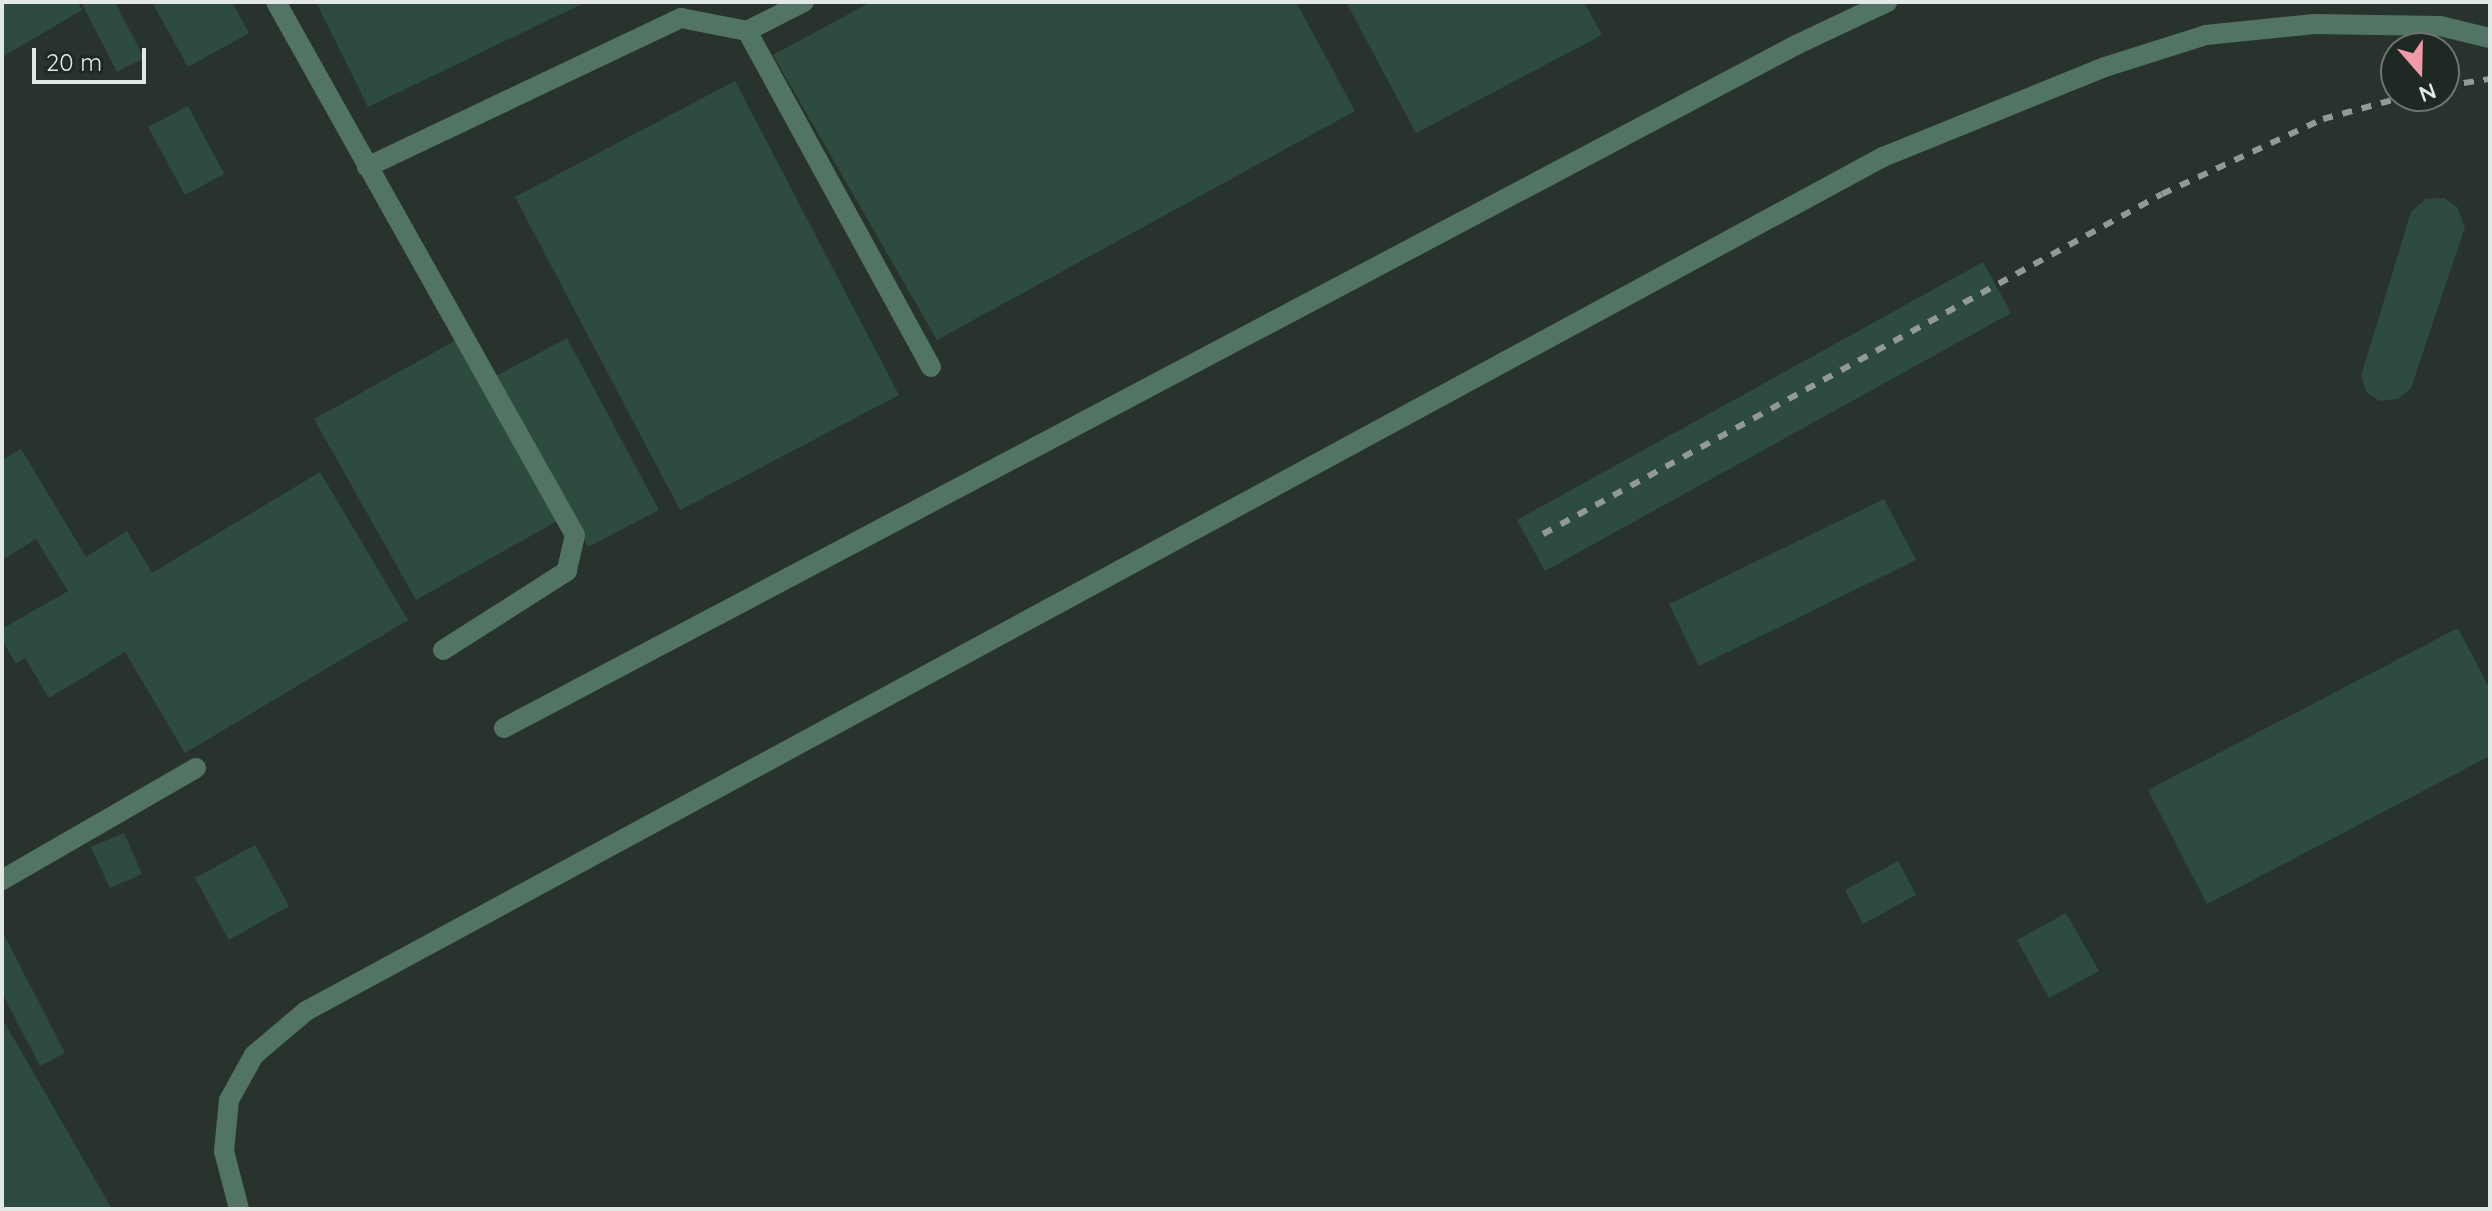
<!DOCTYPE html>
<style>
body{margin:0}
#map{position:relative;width:2492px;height:1211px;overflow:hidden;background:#29332e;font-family:Quicksand,sans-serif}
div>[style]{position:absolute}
.building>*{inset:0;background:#2d4c3f}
.minor>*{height:20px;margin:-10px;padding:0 10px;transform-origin:10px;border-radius:10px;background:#527465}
.rail>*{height:6px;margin-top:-3px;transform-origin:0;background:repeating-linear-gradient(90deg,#929996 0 10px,transparent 0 20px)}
span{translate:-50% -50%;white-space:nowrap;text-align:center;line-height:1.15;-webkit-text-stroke:6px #1f2924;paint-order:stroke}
.frame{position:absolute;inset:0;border:4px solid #e2e8e5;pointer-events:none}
.north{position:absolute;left:2380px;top:32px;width:80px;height:80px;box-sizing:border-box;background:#1f2924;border:2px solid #6d7571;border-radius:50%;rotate:160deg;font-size:22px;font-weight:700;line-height:32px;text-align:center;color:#e2e8e5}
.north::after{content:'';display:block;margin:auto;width:28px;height:36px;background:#f39aa7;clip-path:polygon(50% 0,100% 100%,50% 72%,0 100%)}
.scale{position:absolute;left:32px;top:48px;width:114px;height:36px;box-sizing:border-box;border:4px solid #e2e8e5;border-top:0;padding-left:10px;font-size:24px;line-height:28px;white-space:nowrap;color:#e2e8e5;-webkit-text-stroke:6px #1f2924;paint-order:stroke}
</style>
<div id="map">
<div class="building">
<div style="clip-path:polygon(2px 2px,77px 2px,82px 10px,2px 57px)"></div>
<div style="clip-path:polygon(81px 2px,115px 2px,144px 58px,117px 72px)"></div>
<div style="clip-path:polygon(152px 2px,232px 2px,249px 33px,188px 67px)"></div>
<div style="clip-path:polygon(316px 2px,586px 2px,368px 107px)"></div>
<div style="clip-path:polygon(871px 2px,1296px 2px,1355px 111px,937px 340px,773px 55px)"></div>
<div style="clip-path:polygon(1346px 2px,1584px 2px,1602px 35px,1416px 133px)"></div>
<div style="clip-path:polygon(735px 81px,899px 395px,680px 510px,515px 197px)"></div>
<div style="clip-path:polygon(188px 106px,224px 174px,185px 195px,148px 127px)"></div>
<div style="clip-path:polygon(2444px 198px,2457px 207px,2465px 227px,2411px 388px,2398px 399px,2380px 401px,2367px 393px,2361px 376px,2411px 212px,2425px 199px)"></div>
<div style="clip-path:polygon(1983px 262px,2011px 313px,1545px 571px,1517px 520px)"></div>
<div style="clip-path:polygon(460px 338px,561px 519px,416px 600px,314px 419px)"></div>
<div style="clip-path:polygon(567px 338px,659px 510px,588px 547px,496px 376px)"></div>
<div style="clip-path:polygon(21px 449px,86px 557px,127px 531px,152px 573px,320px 472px,408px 620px,185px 753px,125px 652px,49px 698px,25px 658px,16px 664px,2px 640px,2px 629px,68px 591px,36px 539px,2px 560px,2px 460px)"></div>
<div style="clip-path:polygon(1884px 499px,1916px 560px,1699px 666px,1669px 604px)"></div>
<div style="clip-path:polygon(2458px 628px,2490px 690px,2490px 756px,2207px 904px,2148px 790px)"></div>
<div style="clip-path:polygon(124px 833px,142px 874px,110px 888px,91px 847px)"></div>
<div style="clip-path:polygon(255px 845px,289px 906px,229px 940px,195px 878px)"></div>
<div style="clip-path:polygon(1898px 861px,1916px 895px,1863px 924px,1845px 890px)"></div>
<div style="clip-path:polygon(2066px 913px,2099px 971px,2049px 998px,2017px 940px)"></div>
<div style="clip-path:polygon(2px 931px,65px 1053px,40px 1066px,2px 993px)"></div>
<div style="clip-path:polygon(2px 1018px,112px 1209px,2px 1209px)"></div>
</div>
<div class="minor">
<div style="left:276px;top:2px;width:611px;rotate:60.71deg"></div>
<div style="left:575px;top:535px;width:37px;rotate:103deg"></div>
<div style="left:567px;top:571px;width:147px;rotate:147.5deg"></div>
<div style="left:747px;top:31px;width:64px;rotate:-27deg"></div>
<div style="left:367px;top:167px;width:348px;rotate:-25.4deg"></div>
<div style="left:681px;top:18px;width:67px;rotate:11.1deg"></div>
<div style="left:747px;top:31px;width:383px;rotate:61.3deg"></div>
<div style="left:504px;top:728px;width:1461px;rotate:-27.86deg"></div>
<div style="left:1796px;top:45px;width:101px;rotate:-25.3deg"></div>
<div style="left:2px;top:880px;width:224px;rotate:-30deg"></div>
<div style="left:239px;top:1209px;width:60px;rotate:-104.5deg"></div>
<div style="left:224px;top:1151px;width:51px;rotate:-84.4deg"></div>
<div style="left:229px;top:1100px;width:51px;rotate:-60.9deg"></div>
<div style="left:254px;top:1055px;width:68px;rotate:-40.2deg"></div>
<div style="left:306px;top:1011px;width:1793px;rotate:-28.44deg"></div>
<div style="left:1883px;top:157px;width:240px;rotate:-22.1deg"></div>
<div style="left:2105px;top:67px;width:106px;rotate:-17.6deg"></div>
<div style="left:2206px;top:35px;width:109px;rotate:-5.8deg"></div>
<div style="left:2314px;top:24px;width:126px;rotate:0.9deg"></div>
<div style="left:2440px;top:26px;width:51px;rotate:13.5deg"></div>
</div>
<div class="rail">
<div style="left:2444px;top:86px;width:47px;rotate:-8.7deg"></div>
<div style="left:1543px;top:534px;width:706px;rotate:-28.78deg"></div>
<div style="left:2162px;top:194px;width:178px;rotate:-25deg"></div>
<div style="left:2323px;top:119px;width:87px;rotate:-15.3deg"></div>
</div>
<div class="frame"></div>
<div class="north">N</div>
<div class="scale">20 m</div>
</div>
